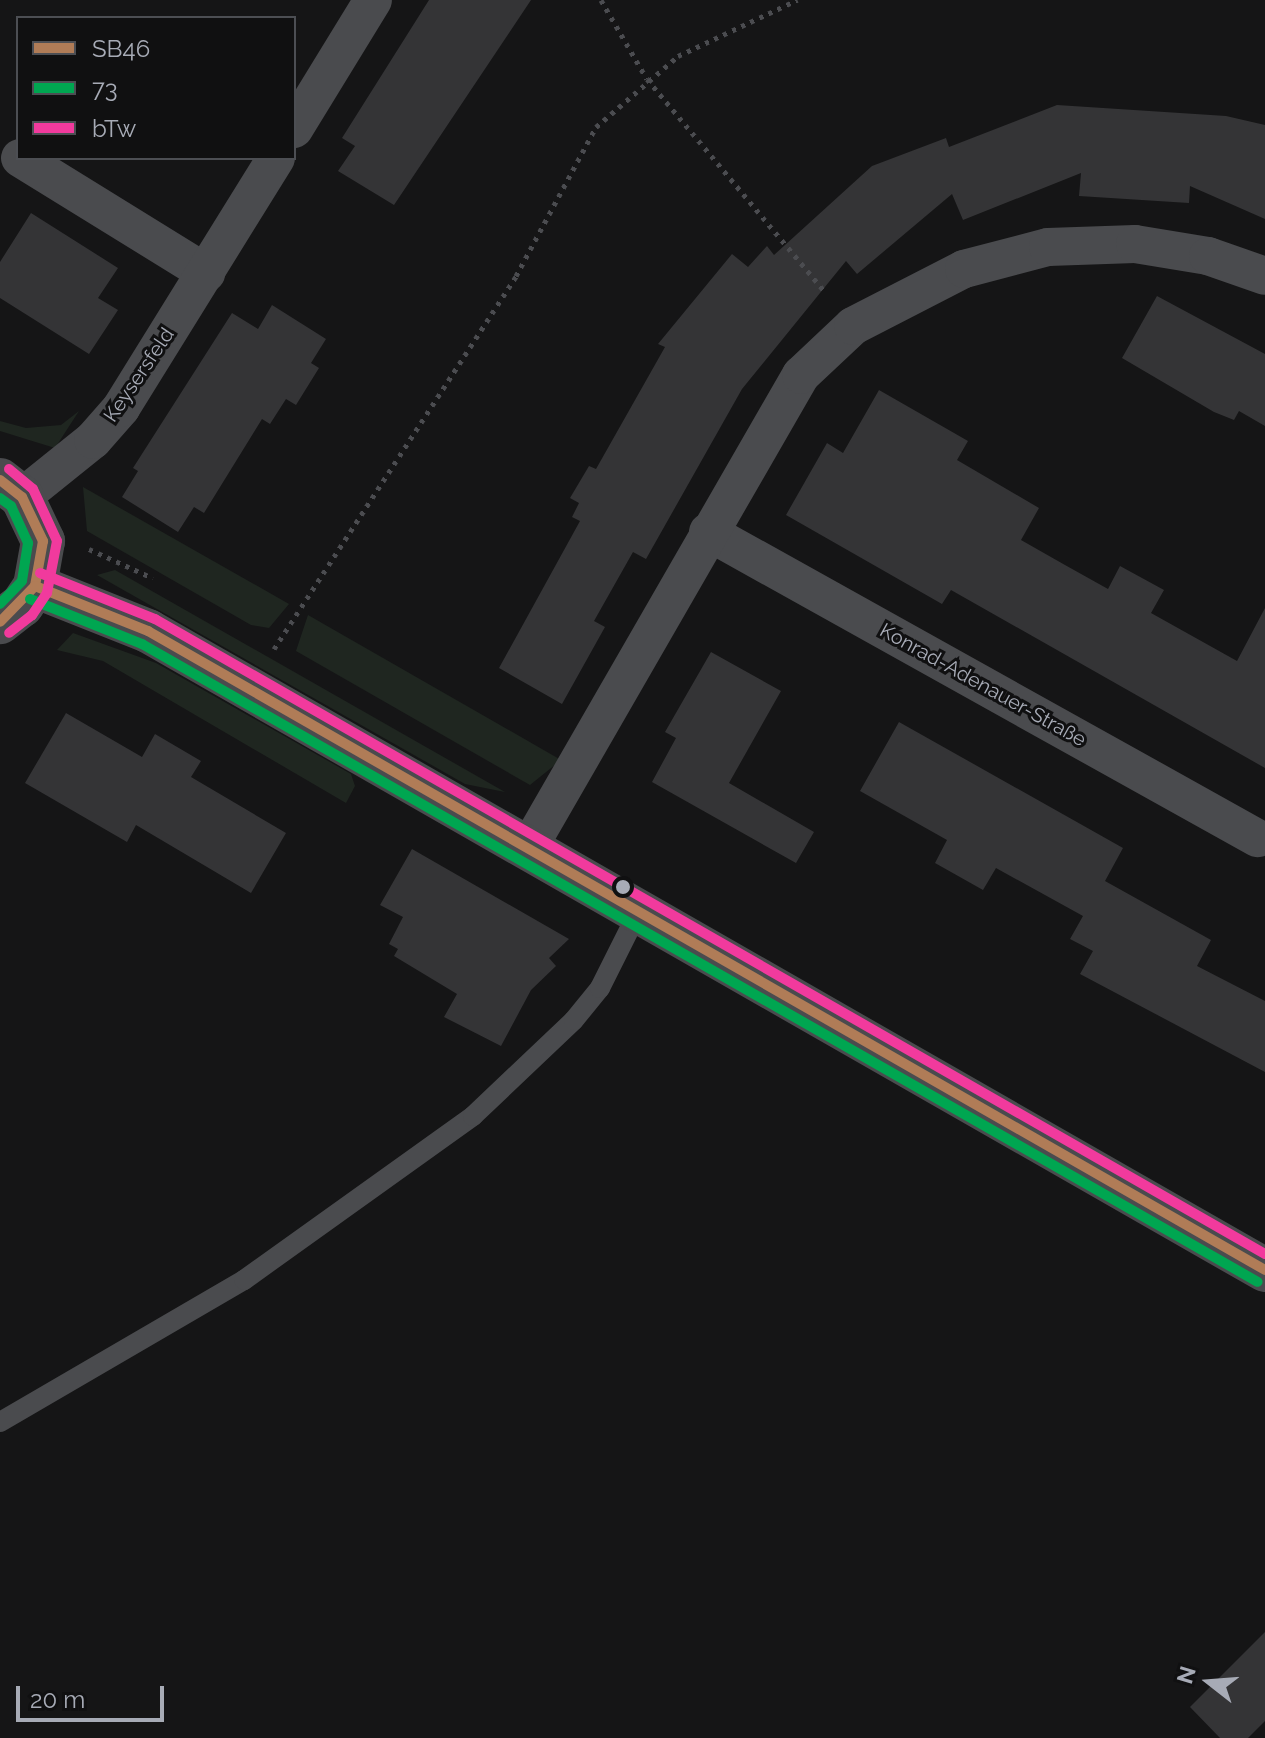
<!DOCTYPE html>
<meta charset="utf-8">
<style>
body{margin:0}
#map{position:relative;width:1265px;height:1738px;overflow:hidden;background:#151516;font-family:Raleway,sans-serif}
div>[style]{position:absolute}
.green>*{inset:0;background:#1f2620}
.building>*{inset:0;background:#343436}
.path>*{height:5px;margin-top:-2.5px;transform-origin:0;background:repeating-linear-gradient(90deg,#4b4c50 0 4px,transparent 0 10px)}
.service>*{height:20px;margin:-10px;padding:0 10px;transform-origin:10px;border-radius:10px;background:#4a4b4e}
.minor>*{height:38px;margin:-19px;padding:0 19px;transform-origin:19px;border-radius:19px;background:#4a4b4e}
.tertiary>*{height:44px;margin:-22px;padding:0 22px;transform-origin:22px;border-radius:22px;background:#4a4b4e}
.bus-1>*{height:10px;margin:-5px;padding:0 5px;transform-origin:5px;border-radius:5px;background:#b07c57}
.bus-2>*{height:10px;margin:-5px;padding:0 5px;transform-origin:5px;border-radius:5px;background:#00a651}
.bus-3>*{height:10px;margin:-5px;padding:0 5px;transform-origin:5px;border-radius:5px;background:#f13a9d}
.dots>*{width:22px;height:22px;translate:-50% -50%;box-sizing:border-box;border:4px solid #101011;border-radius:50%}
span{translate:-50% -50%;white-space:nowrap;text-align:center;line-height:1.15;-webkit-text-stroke:6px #101011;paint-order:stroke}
.street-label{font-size:20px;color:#a7abb6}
.legend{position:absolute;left:16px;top:16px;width:280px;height:144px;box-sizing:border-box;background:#101011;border:2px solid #4c4e53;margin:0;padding:10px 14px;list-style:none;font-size:24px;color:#a7abb6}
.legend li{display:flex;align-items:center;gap:16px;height:40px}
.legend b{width:40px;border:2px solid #4c4e53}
.north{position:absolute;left:1169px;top:1642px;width:80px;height:80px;-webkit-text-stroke:6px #101011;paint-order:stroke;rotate:287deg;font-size:22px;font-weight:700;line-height:32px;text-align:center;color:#a7abb6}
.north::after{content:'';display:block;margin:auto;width:28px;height:36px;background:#a7abb6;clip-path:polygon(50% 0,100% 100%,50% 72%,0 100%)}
.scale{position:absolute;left:16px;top:1686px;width:148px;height:36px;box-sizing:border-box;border:4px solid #a7abb6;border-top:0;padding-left:10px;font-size:24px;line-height:28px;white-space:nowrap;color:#a7abb6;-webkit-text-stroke:6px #101011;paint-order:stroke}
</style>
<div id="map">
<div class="green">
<div style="clip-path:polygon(79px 411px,55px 448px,0 431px,0 421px,26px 428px,61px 425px)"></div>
<div style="clip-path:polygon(83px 487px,289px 604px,269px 628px,251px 625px,87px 531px)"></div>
<div style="clip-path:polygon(115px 570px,505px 792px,465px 784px,97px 575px)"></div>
<div style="clip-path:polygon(308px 615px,561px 760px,530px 785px,296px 651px)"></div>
<div style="clip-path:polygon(73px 633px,156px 663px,351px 774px,355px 786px,346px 803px,103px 661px,57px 650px)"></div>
</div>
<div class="building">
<div style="clip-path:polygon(429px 0,531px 0,394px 205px,338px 171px,355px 146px,342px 138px)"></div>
<div style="clip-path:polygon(1057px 105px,1226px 116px,1265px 125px,1265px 219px,1190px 186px,1189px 203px,1079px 196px,1081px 173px,963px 220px,952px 194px,857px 274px,846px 261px,742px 389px,646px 559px,633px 552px,594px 621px,605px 627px,562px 704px,499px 668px,580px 521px,572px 517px,579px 503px,570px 498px,589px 466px,596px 469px,665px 347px,658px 344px,732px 254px,748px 267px,767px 246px,774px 255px,872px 166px,946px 138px,949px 147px)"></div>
<div style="clip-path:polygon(31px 213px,118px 268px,98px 298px,118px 310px,89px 354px,0 298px,0 262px)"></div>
<div style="clip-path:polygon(1157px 296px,1265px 354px,1265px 426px,1239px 411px,1234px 420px,1214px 412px,1122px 358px)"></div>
<div style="clip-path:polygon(272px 305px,326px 339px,311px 363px,319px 368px,296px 405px,286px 399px,270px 424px,262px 419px,204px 513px,194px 507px,178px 532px,122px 497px,138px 471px,133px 468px,232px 313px,258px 329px)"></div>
<div style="clip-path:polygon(879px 390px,968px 441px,957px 460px,1039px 508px,1021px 540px,1065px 565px,1108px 589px,1120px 566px,1164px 590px,1151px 613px,1237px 661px,1265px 608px,1265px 768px,951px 590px,942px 604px,786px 515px,827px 443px,843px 453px)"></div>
<div style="clip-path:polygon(711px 652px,781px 691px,729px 783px,814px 832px,796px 863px,652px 782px,676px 738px,665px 732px)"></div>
<div style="clip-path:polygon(66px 713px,142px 757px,155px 734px,201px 761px,191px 777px,286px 833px,251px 893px,136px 825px,127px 842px,25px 783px)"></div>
<div style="clip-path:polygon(899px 722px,1123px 848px,1105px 881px,1211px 940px,1197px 966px,1265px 1001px,1265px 1072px,1080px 974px,1093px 951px,1070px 939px,1083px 916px,996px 868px,983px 890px,935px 863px,947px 840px,860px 791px)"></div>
<div style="clip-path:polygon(412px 849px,569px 939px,549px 958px,556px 966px,531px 990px,501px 1046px,444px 1017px,457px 994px,394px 956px,398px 949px,389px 944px,403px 917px,380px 905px)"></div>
<div style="clip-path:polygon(1265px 1632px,1265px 1721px,1248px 1738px,1220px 1738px,1190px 1707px)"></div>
</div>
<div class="path">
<div style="left:601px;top:0;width:91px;rotate:59.8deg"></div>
<div style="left:647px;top:79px;width:276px;rotate:50.1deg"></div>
<div style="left:89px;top:549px;width:70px;rotate:24.4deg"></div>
<div style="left:274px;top:649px;width:445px;rotate:-57deg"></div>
<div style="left:516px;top:276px;width:169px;rotate:-61.8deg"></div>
<div style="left:596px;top:127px;width:108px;rotate:-40.9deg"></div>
<div style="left:678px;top:56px;width:132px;rotate:-25.2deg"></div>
</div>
<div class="service">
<div style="left:0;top:1422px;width:282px;rotate:-30.2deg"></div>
<div style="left:244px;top:1280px;width:282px;rotate:-35.6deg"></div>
<div style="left:473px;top:1116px;width:139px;rotate:-43.5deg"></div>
<div style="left:574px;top:1020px;width:41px;rotate:-50.9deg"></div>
<div style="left:600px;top:988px;width:87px;rotate:-63.4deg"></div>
</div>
<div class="minor">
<div style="left:294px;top:129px;width:151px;rotate:-58.5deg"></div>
<div style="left:20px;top:158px;width:219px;rotate:31.7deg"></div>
<div style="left:22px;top:497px;width:91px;rotate:-38.8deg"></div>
<div style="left:93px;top:440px;width:43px;rotate:-48.8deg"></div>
<div style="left:121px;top:408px;width:294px;rotate:-58.2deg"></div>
<div style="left:708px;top:532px;width:629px;rotate:29.13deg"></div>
<div style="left:529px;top:847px;width:545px;rotate:-60.05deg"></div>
<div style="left:801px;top:375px;width:71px;rotate:-43.3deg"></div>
<div style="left:853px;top:326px;width:125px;rotate:-27.2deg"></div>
<div style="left:964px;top:269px;width:87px;rotate:-14.7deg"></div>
<div style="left:1048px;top:247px;width:87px;rotate:-2deg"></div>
<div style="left:1135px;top:244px;width:74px;rotate:9.3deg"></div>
<div style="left:1208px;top:256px;width:60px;rotate:19.3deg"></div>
</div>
<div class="tertiary">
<div style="left:0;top:480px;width:28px;rotate:38deg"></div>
<div style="left:22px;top:497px;width:49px;rotate:64.5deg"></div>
<div style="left:43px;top:541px;width:46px;rotate:100.1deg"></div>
<div style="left:35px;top:586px;width:23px;rotate:124deg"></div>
<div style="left:22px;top:605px;width:28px;rotate:142deg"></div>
<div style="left:35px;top:586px;width:122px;rotate:21.7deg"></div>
<div style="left:148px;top:631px;width:1287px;rotate:29.77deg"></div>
</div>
<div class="bus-1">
<div style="left:0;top:480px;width:28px;rotate:38deg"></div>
<div style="left:22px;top:497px;width:49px;rotate:64.5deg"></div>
<div style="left:43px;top:541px;width:46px;rotate:100.1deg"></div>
<div style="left:35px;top:586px;width:50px;rotate:134.2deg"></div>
<div style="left:35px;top:586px;width:122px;rotate:21.7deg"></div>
<div style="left:148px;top:631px;width:1287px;rotate:29.77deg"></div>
</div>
<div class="bus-2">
<div style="left:0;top:498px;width:14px;rotate:36deg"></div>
<div style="left:11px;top:506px;width:41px;rotate:65.3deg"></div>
<div style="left:28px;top:543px;width:38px;rotate:99deg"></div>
<div style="left:22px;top:581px;width:32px;rotate:134deg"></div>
<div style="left:30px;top:599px;width:121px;rotate:21.9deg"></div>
<div style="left:142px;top:644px;width:1285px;rotate:29.76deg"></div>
</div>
<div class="bus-3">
<div style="left:9px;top:469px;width:31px;rotate:40deg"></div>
<div style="left:33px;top:489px;width:57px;rotate:65.2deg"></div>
<div style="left:57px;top:541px;width:53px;rotate:100.9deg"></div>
<div style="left:47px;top:593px;width:27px;rotate:124deg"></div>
<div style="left:32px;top:615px;width:29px;rotate:142deg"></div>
<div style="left:40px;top:573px;width:124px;rotate:21.8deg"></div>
<div style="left:155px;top:619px;width:1279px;rotate:29.77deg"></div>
</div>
<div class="dots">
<div style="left:623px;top:887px;background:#a7abb6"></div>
</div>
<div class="street-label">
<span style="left:139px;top:375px;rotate:-56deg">Keysersfeld</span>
<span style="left:983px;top:685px;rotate:29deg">Konrad-Adenauer-Straße</span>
</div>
<ul class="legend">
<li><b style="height:10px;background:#b07c57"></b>SB46</li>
<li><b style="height:10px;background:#00a651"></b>73</li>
<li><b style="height:10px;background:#f13a9d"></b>bTw</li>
</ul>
<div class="north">N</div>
<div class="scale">20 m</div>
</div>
